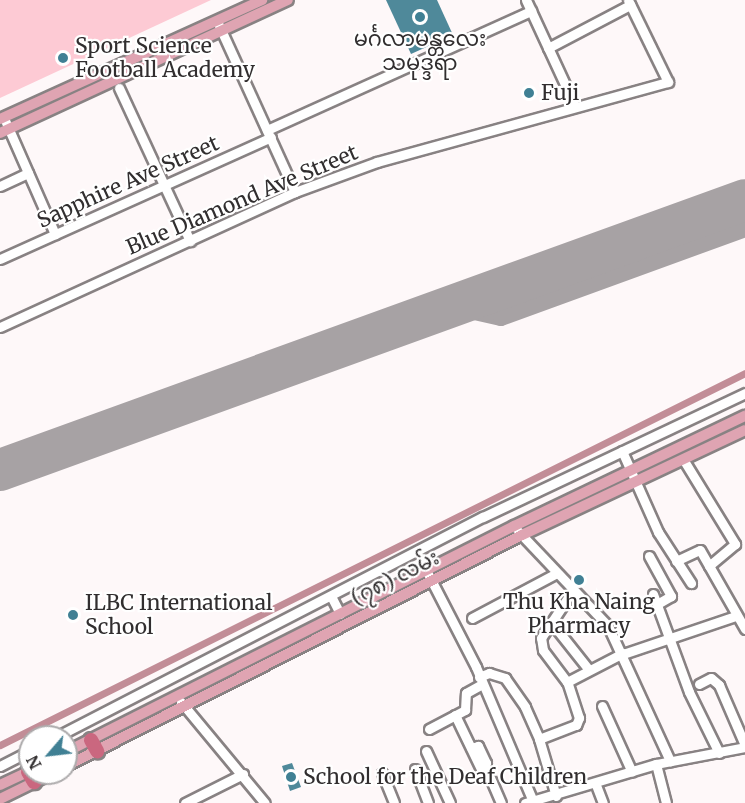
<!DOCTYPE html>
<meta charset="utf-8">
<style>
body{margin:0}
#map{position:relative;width:745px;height:803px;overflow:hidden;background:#fef8f9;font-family:Merriweather,"Noto Sans Myanmar",serif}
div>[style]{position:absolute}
.green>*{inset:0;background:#fdcad4}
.canal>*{height:7px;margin:-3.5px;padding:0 3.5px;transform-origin:3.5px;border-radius:3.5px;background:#c28d97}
.taxiway>*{height:16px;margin:-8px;padding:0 8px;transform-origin:8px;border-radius:8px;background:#a7a2a4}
.runway>*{height:42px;margin:-21px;padding:0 21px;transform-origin:21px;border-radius:21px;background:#a7a2a4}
.building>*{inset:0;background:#4f899a}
.roads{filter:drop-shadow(2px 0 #888283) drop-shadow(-2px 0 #888283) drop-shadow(0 2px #888283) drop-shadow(0 -2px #888283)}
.minor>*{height:9px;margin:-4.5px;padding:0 4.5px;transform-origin:4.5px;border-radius:4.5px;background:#fff}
.major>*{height:10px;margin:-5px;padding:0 5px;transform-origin:5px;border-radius:5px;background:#dfa4b2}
.highway>*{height:14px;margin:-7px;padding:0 7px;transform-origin:7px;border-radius:7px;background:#ca677f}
.dots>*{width:16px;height:16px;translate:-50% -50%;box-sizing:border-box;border:3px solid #fff;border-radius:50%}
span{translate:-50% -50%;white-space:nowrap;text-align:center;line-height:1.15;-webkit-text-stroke:4.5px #fff;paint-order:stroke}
.poi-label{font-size:21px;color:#312e2f}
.left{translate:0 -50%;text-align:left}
.street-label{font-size:21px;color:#312e2f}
.north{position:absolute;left:18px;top:725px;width:60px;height:60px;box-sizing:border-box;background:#fff;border:2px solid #adabac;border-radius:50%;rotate:242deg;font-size:16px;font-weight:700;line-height:24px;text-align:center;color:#312e2f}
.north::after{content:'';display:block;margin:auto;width:21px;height:27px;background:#408094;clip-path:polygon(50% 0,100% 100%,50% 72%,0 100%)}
</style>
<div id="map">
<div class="green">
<div style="clip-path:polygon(0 0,211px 0,0 98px)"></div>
</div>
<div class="canal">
<div style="left:0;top:745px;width:833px;rotate:-26.53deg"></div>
</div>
<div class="taxiway">
<div style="left:452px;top:307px;width:50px;rotate:12.7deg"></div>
<div style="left:501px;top:318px;width:260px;rotate:-20deg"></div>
</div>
<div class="runway">
<div style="left:0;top:470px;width:792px;rotate:-19.92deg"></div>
</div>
<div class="building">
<div style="clip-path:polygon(386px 0,437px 0,453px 35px,411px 54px)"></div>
<div style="clip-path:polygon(292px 763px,301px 787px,290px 791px,282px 766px)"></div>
</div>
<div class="roads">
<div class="minor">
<div style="left:526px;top:0;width:117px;rotate:65.2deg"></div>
<div style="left:217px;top:21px;width:188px;rotate:65.5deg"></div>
<div style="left:548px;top:48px;width:93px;rotate:-27.7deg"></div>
<div style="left:119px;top:88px;width:169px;rotate:65.1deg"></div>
<div style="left:4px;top:118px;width:127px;rotate:66.3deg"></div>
<div style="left:267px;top:130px;width:290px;rotate:-24.3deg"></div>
<div style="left:0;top:186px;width:31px;rotate:-25deg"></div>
<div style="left:0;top:259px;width:297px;rotate:-24.2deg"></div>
<div style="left:0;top:327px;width:324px;rotate:-24.6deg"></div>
<div style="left:295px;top:192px;width:87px;rotate:-20.1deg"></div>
<div style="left:377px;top:162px;width:302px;rotate:-15.4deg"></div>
<div style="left:668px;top:82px;width:91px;rotate:-116deg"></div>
<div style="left:622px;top:451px;width:89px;rotate:66deg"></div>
<div style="left:658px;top:532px;width:61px;rotate:57.1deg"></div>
<div style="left:683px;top:459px;width:100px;rotate:58.5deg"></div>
<div style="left:735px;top:544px;width:34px;rotate:140deg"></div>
<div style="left:518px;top:531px;width:131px;rotate:46.5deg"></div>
<div style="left:608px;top:626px;width:149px;rotate:65.3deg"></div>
<div style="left:649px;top:556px;width:46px;rotate:61.2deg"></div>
<div style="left:671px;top:596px;width:16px;rotate:150deg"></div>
<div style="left:676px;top:561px;width:26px;rotate:-25deg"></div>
<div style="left:700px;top:550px;width:91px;rotate:60.3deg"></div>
<div style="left:426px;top:570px;width:109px;rotate:62.7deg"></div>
<div style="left:476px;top:667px;width:146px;rotate:67deg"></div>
<div style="left:653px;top:594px;width:104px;rotate:69.8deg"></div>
<div style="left:689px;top:692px;width:68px;rotate:63.8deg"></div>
<div style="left:331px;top:596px;width:20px;rotate:63deg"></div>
<div style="left:472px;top:618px;width:96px;rotate:-27.9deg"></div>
<div style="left:551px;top:622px;width:61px;rotate:51.6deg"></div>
<div style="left:623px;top:654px;width:118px;rotate:-18.7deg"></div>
<div style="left:479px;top:677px;width:11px;rotate:-22deg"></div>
<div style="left:489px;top:673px;width:17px;rotate:17deg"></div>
<div style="left:505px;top:678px;width:35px;rotate:55deg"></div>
<div style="left:525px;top:707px;width:35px;rotate:66deg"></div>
<div style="left:567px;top:682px;width:63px;rotate:-27.4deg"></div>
<div style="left:699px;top:684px;width:13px;rotate:-27deg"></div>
<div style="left:711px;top:678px;width:11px;rotate:41deg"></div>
<div style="left:719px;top:685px;width:65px;rotate:66.6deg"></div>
<div style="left:181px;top:702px;width:131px;rotate:50.3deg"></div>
<div style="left:602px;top:706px;width:72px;rotate:65.6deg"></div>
<div style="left:455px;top:715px;width:60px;rotate:64.3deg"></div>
<div style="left:481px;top:769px;width:8px;rotate:-50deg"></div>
<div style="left:486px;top:763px;width:19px;rotate:-115deg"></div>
<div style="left:478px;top:746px;width:7px;rotate:164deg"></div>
<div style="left:429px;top:729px;width:41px;rotate:-27.8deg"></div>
<div style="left:465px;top:710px;width:17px;rotate:-87deg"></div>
<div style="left:466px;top:693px;width:18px;rotate:-29deg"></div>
<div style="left:56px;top:737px;width:480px;rotate:-27.3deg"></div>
<div style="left:483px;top:517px;width:290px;rotate:-25.3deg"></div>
<div style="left:426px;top:751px;width:57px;rotate:65.2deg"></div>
<div style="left:656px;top:764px;width:40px;rotate:75.6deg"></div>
<div style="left:0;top:766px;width:34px;rotate:-27deg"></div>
<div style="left:485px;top:766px;width:40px;rotate:66.6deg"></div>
<div style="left:415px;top:769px;width:36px;rotate:69deg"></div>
<div style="left:382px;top:773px;width:32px;rotate:68deg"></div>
<div style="left:596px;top:785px;width:19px;rotate:69deg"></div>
<div style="left:556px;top:796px;width:59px;rotate:-106.6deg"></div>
<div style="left:539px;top:739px;width:40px;rotate:-21deg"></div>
<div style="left:576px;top:725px;width:8px;rotate:-67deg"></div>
<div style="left:579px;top:718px;width:38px;rotate:-108deg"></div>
<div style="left:567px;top:682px;width:40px;rotate:-127deg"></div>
<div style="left:543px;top:650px;width:12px;rotate:-99deg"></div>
<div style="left:541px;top:638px;width:58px;rotate:-56.3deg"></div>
<div style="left:185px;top:803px;width:65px;rotate:-26.6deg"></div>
<div style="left:525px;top:803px;width:137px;rotate:-16.6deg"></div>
<div style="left:656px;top:764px;width:91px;rotate:-10.8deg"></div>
</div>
<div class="major">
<div style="left:0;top:119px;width:288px;rotate:-24.4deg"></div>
<div style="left:0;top:133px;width:317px;rotate:-24.8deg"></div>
<div style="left:66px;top:752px;width:502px;rotate:-26.77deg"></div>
<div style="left:514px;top:526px;width:256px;rotate:-25.5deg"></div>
<div style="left:66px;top:766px;width:511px;rotate:-26.87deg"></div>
<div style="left:522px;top:535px;width:246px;rotate:-25.2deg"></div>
<div style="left:0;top:785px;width:33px;rotate:-25deg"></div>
<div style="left:0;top:799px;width:59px;rotate:-26.1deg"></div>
</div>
<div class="highway">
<div style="left:91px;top:740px;width:13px;rotate:61deg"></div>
<div style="left:28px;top:772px;width:12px;rotate:59deg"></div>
</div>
</div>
<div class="dots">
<div style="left:420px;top:17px;background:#408094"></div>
<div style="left:63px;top:58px;background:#408094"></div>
<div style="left:529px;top:93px;background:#408094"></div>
<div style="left:579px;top:580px;background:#408094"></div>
<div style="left:73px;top:615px;background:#408094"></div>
<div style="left:291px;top:777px;background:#408094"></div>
</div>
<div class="poi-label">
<span style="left:420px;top:51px">မင်္ဂလာမန္တလေး<br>သမုဒ္ဒရာ</span>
<span class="left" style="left:75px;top:58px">Sport Science<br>Football Academy</span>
<span class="left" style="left:541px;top:93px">Fuji</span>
<span style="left:579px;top:614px">Thu Kha Naing<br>Pharmacy</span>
<span class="left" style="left:85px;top:615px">ILBC International<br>School</span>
<span class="left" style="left:303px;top:777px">School for the Deaf Children</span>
</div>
<div class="street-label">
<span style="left:128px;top:182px;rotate:-24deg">Sapphire Ave Street</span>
<span style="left:242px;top:200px;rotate:-23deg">Blue Diamond Ave Street</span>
<span style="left:395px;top:578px;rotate:-27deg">(၇၈) လမ်း</span>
</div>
<div class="north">N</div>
</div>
